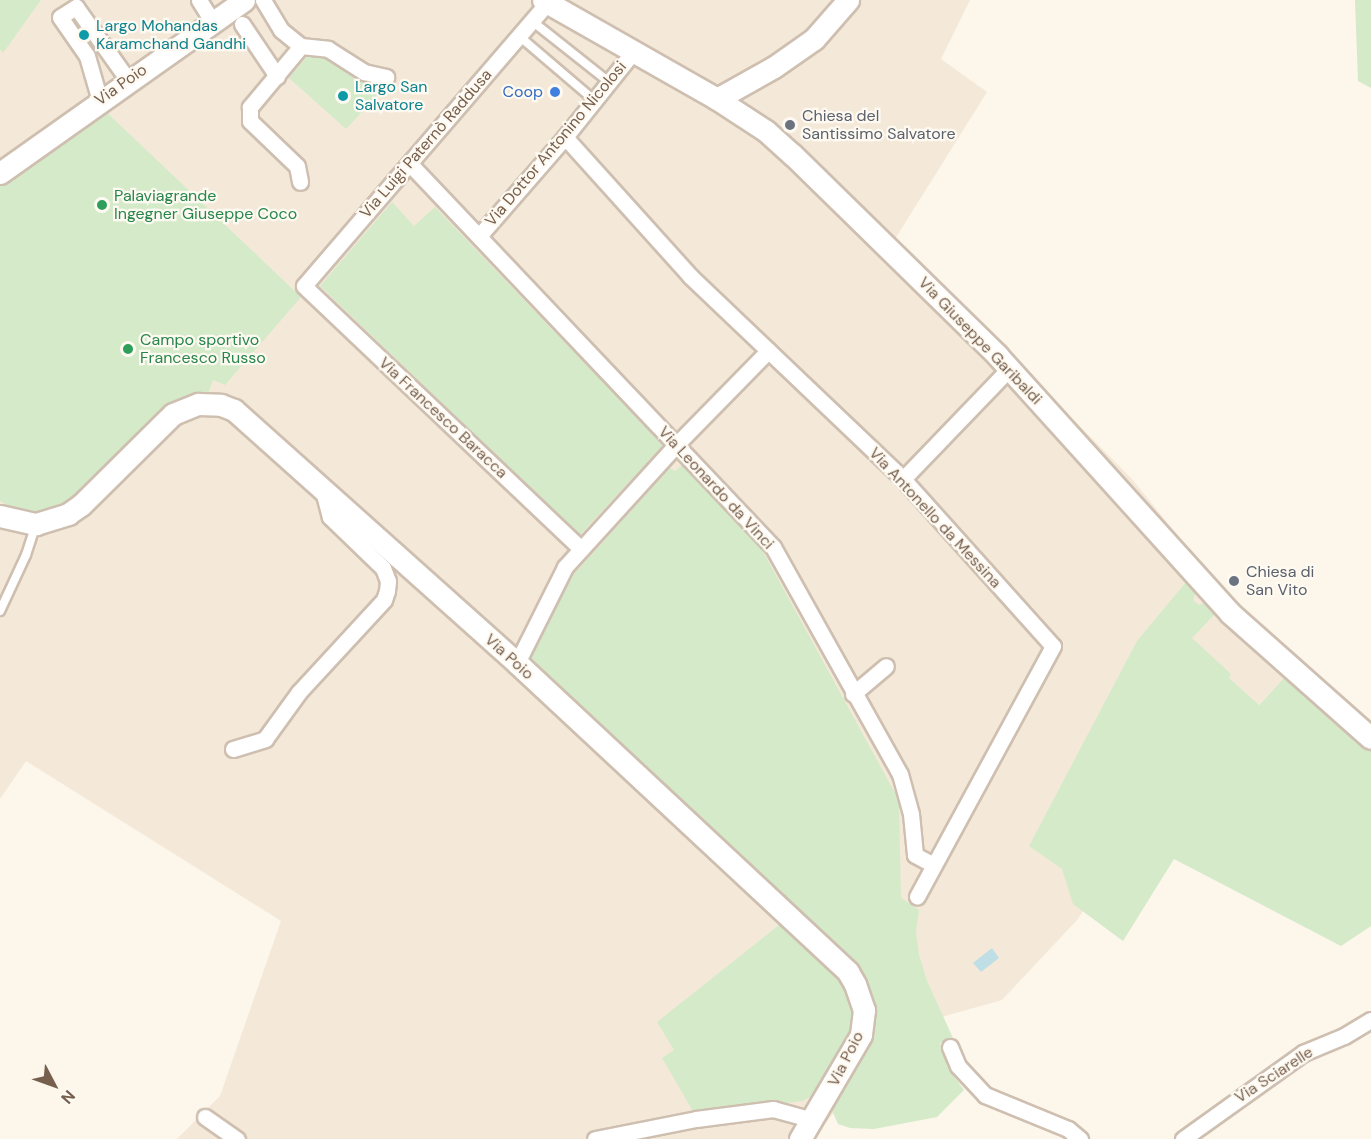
<!DOCTYPE html>
<meta charset="utf-8">
<style>
body{margin:0}
#map{position:relative;width:1371px;height:1139px;overflow:hidden;background:#fcf6eb;font-family:"DM Sans",sans-serif}
div>[style]{position:absolute}
.residential>*{inset:0;background:#f4e9d9}
.green>*{inset:0;background:#d4eac9}
.water>*{inset:0;background:#bfdee6}
.roads{filter:drop-shadow(2px 0 #cebfb0) drop-shadow(-2px 0 #cebfb0) drop-shadow(0 2px #cebfb0) drop-shadow(0 -2px #cebfb0)}
.lane>*{height:8px;margin:-4px;padding:0 4px;transform-origin:4px;border-radius:4px;background:#fff}
.street>*{height:15px;margin:-7.5px;padding:0 7.5px;transform-origin:7.5px;border-radius:7.5px;background:#fff}
.secondary>*{height:21px;margin:-10.5px;padding:0 10.5px;transform-origin:10.5px;border-radius:10.5px;background:#fff}
.dots>*{width:16px;height:16px;translate:-50% -50%;box-sizing:border-box;border:3px solid #fefaf1;border-radius:50%}
span{translate:-50% -50%;white-space:nowrap;text-align:center;line-height:1.15;-webkit-text-stroke:4.5px #fefaf1;paint-order:stroke}
.culture-label{font-size:16px;color:#0d838f}
.left{translate:0 -50%;text-align:left}
.street-label{font-size:16px;color:#775f4e}
.shop-label{font-size:16px;color:#366cbe}
.right{translate:-100% -50%;text-align:right}
.worship-label{font-size:16px;color:#5b616d}
.leisure-label{font-size:16px;color:#27864d}
.north{position:absolute;left:24px;top:1055px;width:60px;height:60px;-webkit-text-stroke:4px #fefaf1;paint-order:stroke;rotate:131deg;font-size:16px;font-weight:700;line-height:24px;text-align:center;color:#775f4e}
.north::after{content:'';display:block;margin:auto;width:21px;height:27px;background:#775f4e;clip-path:polygon(50% 0,100% 100%,50% 72%,0 100%)}
</style>
<div id="map">
<div class="residential">
<div style="clip-path:polygon(0 0,970px 0,941px 59px,987px 92px,895px 239px,1132px 479px,1289px 674px,1147px 817px,1077px 920px,1002px 1000px,938px 1018px,851px 1091px,813px 1139px,177px 1139px,220px 1096px,281px 921px,26px 761px,0 799px)"></div>
</div>
<div class="green">
<div style="clip-path:polygon(0 0,41px 0,3px 53px,0 49px)"></div>
<div style="clip-path:polygon(1355px 0,1371px 0,1371px 88px,1358px 81px)"></div>
<div style="clip-path:polygon(315px 56px,334px 61px,359px 82px,378px 82px,382px 85px,382px 90px,346px 129px,289px 78px,307px 57px)"></div>
<div style="clip-path:polygon(102px 108px,301px 297px,225px 385px,213px 380px,208px 394px,75px 499px,53px 513px,26px 515px,0 501px,0 184px,38px 154px)"></div>
<div style="clip-path:polygon(392px 202px,414px 226px,435px 207px,663px 445px,580px 535px,320px 286px)"></div>
<div style="clip-path:polygon(682px 465px,760px 546px,895px 793px,899px 804px,901px 898px,919px 910px,916px 932px,919px 955px,927px 981px,953px 1038px,940px 1043px,950px 1071px,964px 1090px,937px 1117px,874px 1129px,850px 1128px,838px 1124px,831px 1108px,870px 1009px,532px 665px,529px 657px,574px 574px,670px 468px,675px 471px)"></div>
<div style="clip-path:polygon(1186px 582px,1196px 592px,1193px 600px,1199px 605px,1207px 601px,1217px 612px,1192px 638px,1231px 674px,1229px 678px,1259px 705px,1286px 676px,1371px 750px,1371px 926px,1341px 946px,1174px 859px,1123px 941px,1073px 904px,1062px 869px,1029px 846px,1137px 641px)"></div>
<div style="clip-path:polygon(784px 921px,837px 969px,855px 1008px,853px 1033px,816px 1094px,802px 1101px,694px 1113px,662px 1058px,674px 1050px,657px 1022px)"></div>
</div>
<div class="water">
<div style="clip-path:polygon(992px 948px,999px 958px,981px 972px,973px 963px)"></div>
</div>
<div class="roads">
<div class="lane">
<div style="left:532px;top:21px;width:98px;rotate:38.4deg"></div>
<div style="left:519px;top:36px;width:99px;rotate:40.5deg"></div>
<div style="left:0;top:611px;width:62px;rotate:-65.1deg"></div>
<div style="left:26px;top:555px;width:32px;rotate:-72deg"></div>
</div>
<div class="street">
<div style="left:199px;top:0;width:25px;rotate:58deg"></div>
<div style="left:263px;top:0;width:35px;rotate:59deg"></div>
<div style="left:281px;top:30px;width:26px;rotate:39deg"></div>
<div style="left:301px;top:46px;width:80px;rotate:129.9deg"></div>
<div style="left:250px;top:107px;width:14px;rotate:90deg"></div>
<div style="left:250px;top:121px;width:65px;rotate:43.8deg"></div>
<div style="left:297px;top:166px;width:16px;rotate:79deg"></div>
<div style="left:548px;top:2px;width:374px;rotate:130.7deg"></div>
<div style="left:304px;top:286px;width:382px;rotate:43.5deg"></div>
<div style="left:242px;top:24px;width:63px;rotate:56.1deg"></div>
<div style="left:301px;top:46px;width:27px;rotate:6deg"></div>
<div style="left:328px;top:49px;width:43px;rotate:32.6deg"></div>
<div style="left:364px;top:72px;width:23px;rotate:13deg"></div>
<div style="left:100px;top:101px;width:47px;rotate:-106.1deg"></div>
<div style="left:87px;top:56px;width:47px;rotate:-124.7deg"></div>
<div style="left:60px;top:17px;width:19px;rotate:-32deg"></div>
<div style="left:76px;top:7px;width:90px;rotate:54.5deg"></div>
<div style="left:565px;top:137px;width:187px;rotate:48deg"></div>
<div style="left:690px;top:276px;width:294px;rotate:43.6deg"></div>
<div style="left:903px;top:479px;width:224px;rotate:48.1deg"></div>
<div style="left:1053px;top:646px;width:285px;rotate:118.5deg"></div>
<div style="left:410px;top:164px;width:528px;rotate:46.54deg"></div>
<div style="left:773px;top:547px;width:260px;rotate:60.8deg"></div>
<div style="left:900px;top:774px;width:41px;rotate:74.6deg"></div>
<div style="left:911px;top:814px;width:41px;rotate:84.4deg"></div>
<div style="left:915px;top:855px;width:21px;rotate:28deg"></div>
<div style="left:479px;top:236px;width:131px;rotate:-49deg"></div>
<div style="left:565px;top:137px;width:110px;rotate:-51.3deg"></div>
<div style="left:903px;top:479px;width:154px;rotate:-46.1deg"></div>
<div style="left:517px;top:663px;width:107px;rotate:-63.4deg"></div>
<div style="left:565px;top:567px;width:165px;rotate:-47.7deg"></div>
<div style="left:676px;top:445px;width:132px;rotate:-45.6deg"></div>
<div style="left:853px;top:694px;width:43px;rotate:-40.3deg"></div>
<div style="left:233px;top:749px;width:34px;rotate:-17deg"></div>
<div style="left:265px;top:739px;width:58px;rotate:-54.1deg"></div>
<div style="left:299px;top:692px;width:125px;rotate:-47.3deg"></div>
<div style="left:384px;top:600px;width:9px;rotate:-72deg"></div>
<div style="left:387px;top:591px;width:10px;rotate:-84deg"></div>
<div style="left:388px;top:581px;width:14px;rotate:-111deg"></div>
<div style="left:383px;top:568px;width:74px;rotate:-136.1deg"></div>
<div style="left:330px;top:517px;width:28px;rotate:-105deg"></div>
<div style="left:950px;top:1047px;width:21px;rotate:67deg"></div>
<div style="left:958px;top:1066px;width:40px;rotate:47deg"></div>
<div style="left:985px;top:1095px;width:90px;rotate:22.3deg"></div>
<div style="left:1068px;top:1129px;width:16px;rotate:40deg"></div>
<div style="left:205px;top:1117px;width:39px;rotate:35deg"></div>
<div style="left:595px;top:1139px;width:103px;rotate:-11.2deg"></div>
<div style="left:696px;top:1119px;width:78px;rotate:-7.4deg"></div>
<div style="left:773px;top:1109px;width:41px;rotate:15.4deg"></div>
<div style="left:1183px;top:1139px;width:148px;rotate:-35.6deg"></div>
<div style="left:1303px;top:1053px;width:44px;rotate:-22.5deg"></div>
<div style="left:1344px;top:1036px;width:31px;rotate:-31deg"></div>
</div>
<div class="secondary">
<div style="left:543px;top:0;width:200px;rotate:29.6deg"></div>
<div style="left:717px;top:99px;width:59px;rotate:33.1deg"></div>
<div style="left:766px;top:131px;width:36px;rotate:42deg"></div>
<div style="left:793px;top:155px;width:286px;rotate:44.4deg"></div>
<div style="left:997px;top:355px;width:348px;rotate:47.9deg"></div>
<div style="left:1230px;top:613px;width:188px;rotate:41.6deg"></div>
<div style="left:717px;top:99px;width:65px;rotate:-29.3deg"></div>
<div style="left:774px;top:67px;width:49px;rotate:-35deg"></div>
<div style="left:814px;top:39px;width:52px;rotate:-48.9deg"></div>
<div style="left:0;top:173px;width:299px;rotate:-35.3deg"></div>
<div style="left:0;top:516px;width:37px;rotate:13deg"></div>
<div style="left:36px;top:524px;width:34px;rotate:-17deg"></div>
<div style="left:68px;top:514px;width:16px;rotate:-35deg"></div>
<div style="left:81px;top:505px;width:129px;rotate:-44.7deg"></div>
<div style="left:173px;top:414px;width:27px;rotate:-22deg"></div>
<div style="left:198px;top:404px;width:23px;rotate:2deg"></div>
<div style="left:221px;top:405px;width:14px;rotate:21deg"></div>
<div style="left:234px;top:410px;width:380px;rotate:41.8deg"></div>
<div style="left:517px;top:663px;width:453px;rotate:43deg"></div>
<div style="left:848px;top:972px;width:14px;rotate:60deg"></div>
<div style="left:855px;top:984px;width:28px;rotate:71deg"></div>
<div style="left:864px;top:1010px;width:25px;rotate:97deg"></div>
<div style="left:861px;top:1035px;width:121px;rotate:120.4deg"></div>
</div>
</div>
<div class="dots">
<div style="left:84px;top:35px;background:#0f9aa8"></div>
<div style="left:555px;top:92px;background:#3f7fe0"></div>
<div style="left:343px;top:96px;background:#0f9aa8"></div>
<div style="left:790px;top:125px;background:#6b7280"></div>
<div style="left:102px;top:205px;background:#2e9e5b"></div>
<div style="left:128px;top:349px;background:#2e9e5b"></div>
<div style="left:1234px;top:581px;background:#6b7280"></div>
</div>
<div class="culture-label">
<span class="left" style="left:96px;top:35px">Largo Mohandas<br>Karamchand Gandhi</span>
<span class="left" style="left:355px;top:96px">Largo San<br>Salvatore</span>
</div>
<div class="street-label">
<span style="left:121px;top:85px;rotate:-35deg">Via Poio</span>
<span style="left:426px;top:144px;rotate:-49deg">Via Luigi Paternò Raddusa</span>
<span style="left:556px;top:144px;rotate:-50deg">Via Dottor Antonino Nicolosi</span>
<span style="left:980px;top:341px;rotate:46deg">Via Giuseppe Garibaldi</span>
<span style="left:443px;top:418px;rotate:43deg">Via Francesco Baracca</span>
<span style="left:716px;top:488px;rotate:47deg">Via Leonardo da Vinci</span>
<span style="left:935px;top:518px;rotate:47deg">Via Antonello da Messina</span>
<span style="left:509px;top:657px;rotate:42deg">Via Poio</span>
<span style="left:846px;top:1059px;rotate:-63deg">Via Poio</span>
<span style="left:1274px;top:1075px;rotate:-33deg">Via Sciarelle</span>
</div>
<div class="shop-label">
<span class="right" style="left:543px;top:92px">Coop</span>
</div>
<div class="worship-label">
<span class="left" style="left:802px;top:125px">Chiesa del<br>Santissimo Salvatore</span>
<span class="left" style="left:1246px;top:581px">Chiesa di<br>San Vito</span>
</div>
<div class="leisure-label">
<span class="left" style="left:114px;top:205px">Palaviagrande<br>Ingegner Giuseppe Coco</span>
<span class="left" style="left:140px;top:349px">Campo sportivo<br>Francesco Russo</span>
</div>
<div class="north">N</div>
</div>
